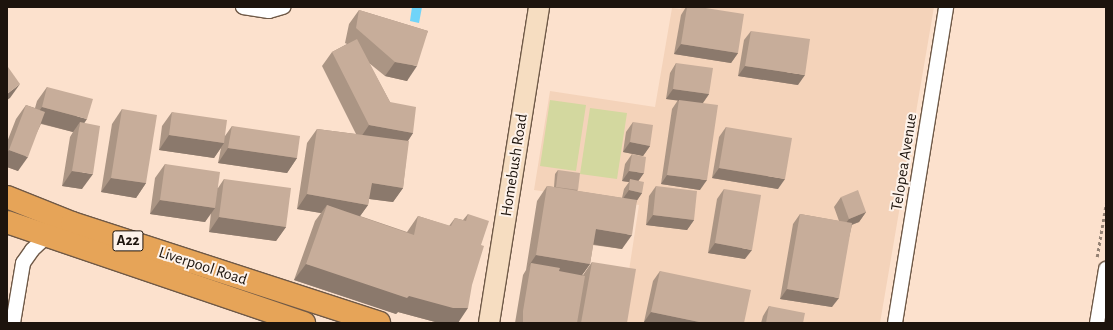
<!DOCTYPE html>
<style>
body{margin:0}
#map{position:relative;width:1113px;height:330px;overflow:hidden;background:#fce1cd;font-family:"Alegreya Sans",sans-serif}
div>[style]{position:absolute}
.built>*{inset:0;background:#f4d3ba}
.green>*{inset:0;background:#d3d89f}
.water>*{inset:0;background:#70d4f9}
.path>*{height:2.5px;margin-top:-1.25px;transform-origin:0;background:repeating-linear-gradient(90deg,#938173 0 3px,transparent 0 6px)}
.roads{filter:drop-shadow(1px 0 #6f5947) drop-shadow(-1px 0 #6f5947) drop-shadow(0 1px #6f5947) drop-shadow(0 -1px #6f5947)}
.minor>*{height:14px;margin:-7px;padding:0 7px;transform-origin:7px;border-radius:7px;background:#fff}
.secondary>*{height:20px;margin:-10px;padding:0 10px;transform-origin:10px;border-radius:10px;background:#f6ddc1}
.trunk>*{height:22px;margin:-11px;padding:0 11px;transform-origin:11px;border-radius:11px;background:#e6a458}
.wall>*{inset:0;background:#ab9584}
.shaded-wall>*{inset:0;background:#8b796c}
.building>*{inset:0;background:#c7ad9a}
span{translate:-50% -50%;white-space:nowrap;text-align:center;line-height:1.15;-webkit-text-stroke:4px #fdf2ea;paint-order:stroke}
.shield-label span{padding:1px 3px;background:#fdf2ea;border:1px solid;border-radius:3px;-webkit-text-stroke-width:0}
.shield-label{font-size:15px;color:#1d140d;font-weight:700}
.street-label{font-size:16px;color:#1d140d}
.frame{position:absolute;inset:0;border:8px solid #1d140d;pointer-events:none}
</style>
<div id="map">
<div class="built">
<div style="clip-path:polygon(682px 7px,934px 7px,880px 323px,621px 323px,639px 205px,534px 190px,550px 91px,655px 107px,672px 8px,681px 9px)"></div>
</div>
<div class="green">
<div style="clip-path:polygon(550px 100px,586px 105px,576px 171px,540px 166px)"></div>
<div style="clip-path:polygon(590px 108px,627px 113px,617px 179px,580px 174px)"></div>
</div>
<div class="water">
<div style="clip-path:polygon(412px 7px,422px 7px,419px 23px,410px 21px)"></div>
</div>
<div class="path">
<div style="left:1097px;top:257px;width:54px;rotate:-80.4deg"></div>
</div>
<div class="roads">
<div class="minor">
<div style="left:243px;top:7px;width:26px;rotate:9deg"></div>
<div style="left:269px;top:11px;width:15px;rotate:-16deg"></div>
<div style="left:13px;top:323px;width:61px;rotate:-80.5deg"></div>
<div style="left:23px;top:263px;width:16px;rotate:-55deg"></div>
<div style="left:32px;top:250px;width:21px;rotate:-43deg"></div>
<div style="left:895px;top:323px;width:320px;rotate:-80.8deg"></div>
<div style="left:1097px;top:323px;width:55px;rotate:-80.5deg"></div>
</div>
<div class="secondary">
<div style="left:489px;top:323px;width:320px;rotate:-81deg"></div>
</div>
<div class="trunk">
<div style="left:7px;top:197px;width:70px;rotate:21.8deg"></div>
<div style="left:72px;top:223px;width:323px;rotate:18deg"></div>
<div style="left:7px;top:222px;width:314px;rotate:18.8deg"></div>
</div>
</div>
<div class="wall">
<div style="clip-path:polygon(686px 7px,699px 7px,738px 53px,731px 63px,674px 54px,681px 15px)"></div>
<div style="clip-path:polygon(359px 10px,428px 31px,407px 81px,385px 76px,369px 63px,390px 102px,413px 133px,408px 141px,403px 188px,393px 202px,369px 199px,368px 205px,360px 216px,407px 232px,418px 216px,449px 226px,455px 218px,463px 220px,468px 214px,481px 245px,458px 323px,439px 323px,398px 312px,396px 314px,294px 280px,315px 221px,321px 213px,297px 209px,307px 143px,317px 129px,356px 134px,322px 66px,332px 52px,347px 44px,345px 43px,349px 24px)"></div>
<div style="clip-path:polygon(751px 31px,798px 85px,738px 76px,744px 40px)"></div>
<div style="clip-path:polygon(676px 63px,709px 94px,703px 103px,700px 190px,661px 184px,672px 109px,678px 100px,666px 99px,670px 73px)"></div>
<div style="clip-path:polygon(47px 87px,84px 123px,82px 189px,62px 186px,70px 137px,73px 132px,41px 124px,18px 171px,7px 167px,7px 142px,16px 119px,26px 105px,35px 108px,37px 101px)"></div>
<div style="clip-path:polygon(122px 109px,146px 183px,136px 198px,101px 192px,112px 124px)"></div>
<div style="clip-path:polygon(172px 112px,225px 136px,232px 126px,297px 158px,287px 173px,218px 163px,221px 148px,214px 158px,159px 150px,162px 126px)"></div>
<div style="clip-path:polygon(633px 122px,650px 146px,643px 156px,623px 152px,626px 132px)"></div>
<div style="clip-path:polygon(726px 127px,778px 189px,712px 178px,719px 137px)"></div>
<div style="clip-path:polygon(632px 154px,638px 181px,642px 193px,637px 200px,622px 249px,593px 245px,590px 264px,582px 275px,583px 275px,592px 262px,627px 323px,515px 323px,523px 275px,526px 270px,537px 201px,547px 186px,554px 187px,555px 174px,558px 170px,578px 190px,577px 191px,622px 198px,624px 189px,629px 182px,622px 181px,625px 164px)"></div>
<div style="clip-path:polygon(165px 164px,218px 188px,224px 179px,286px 227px,276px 241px,209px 232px,211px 212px,205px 222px,150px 214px,155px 178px)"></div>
<div style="clip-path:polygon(656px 186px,694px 220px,687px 230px,646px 225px,649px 196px)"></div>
<div style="clip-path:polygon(724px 189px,745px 259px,708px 253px,717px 199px)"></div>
<div style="clip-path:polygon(841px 197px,866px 212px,859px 222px,852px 225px,832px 307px,780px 299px,793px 224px,800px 214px,839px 221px,834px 207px)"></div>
<div style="clip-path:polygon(660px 271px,744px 323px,650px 323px,644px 322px,653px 281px)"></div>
<div style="clip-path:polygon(769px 306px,803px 323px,761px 323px,763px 316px)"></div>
</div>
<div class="shaded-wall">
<div style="clip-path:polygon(681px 44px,738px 53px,731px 63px,674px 54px)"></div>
<div style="clip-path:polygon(395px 62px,417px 66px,407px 81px,385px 76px)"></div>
<div style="clip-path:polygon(745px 66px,805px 75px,798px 85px,738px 76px)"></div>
<div style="clip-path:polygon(20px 84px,10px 98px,7px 100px,7px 94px)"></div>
<div style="clip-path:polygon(673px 89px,709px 94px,702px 104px,666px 99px)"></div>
<div style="clip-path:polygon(42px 107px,87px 119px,79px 131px,80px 122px,73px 132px,32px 121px)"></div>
<div style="clip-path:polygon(369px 125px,413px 133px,403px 148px,359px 140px)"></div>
<div style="clip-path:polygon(169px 135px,224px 143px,214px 158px,159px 150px)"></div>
<div style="clip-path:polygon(630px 142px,650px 146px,643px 156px,623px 152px)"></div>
<div style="clip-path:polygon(228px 148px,297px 158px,287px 173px,218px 163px)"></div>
<div style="clip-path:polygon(9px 150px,28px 157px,18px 171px,7px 167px,7px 153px)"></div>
<div style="clip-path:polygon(719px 168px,785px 179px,778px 189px,712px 178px)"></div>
<div style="clip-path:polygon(72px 171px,93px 174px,82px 189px,62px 186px)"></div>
<div style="clip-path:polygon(629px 171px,644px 173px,637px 183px,630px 179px,629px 182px,622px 181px)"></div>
<div style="clip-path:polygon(667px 175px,707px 180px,700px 190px,661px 184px)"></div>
<div style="clip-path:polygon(111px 178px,146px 183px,136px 198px,101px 192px)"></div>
<div style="clip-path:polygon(372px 183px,403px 188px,393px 202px,362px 198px)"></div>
<div style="clip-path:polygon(629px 190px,642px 193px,636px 202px,622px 200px)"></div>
<div style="clip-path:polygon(307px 194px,368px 205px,358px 219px,327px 205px,321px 213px,297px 209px)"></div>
<div style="clip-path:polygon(160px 200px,215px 208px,205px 222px,150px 214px)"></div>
<div style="clip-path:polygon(866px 212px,859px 222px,842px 228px,849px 219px)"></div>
<div style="clip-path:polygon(653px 215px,694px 220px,687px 230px,646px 225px)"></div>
<div style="clip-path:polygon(219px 217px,286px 227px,276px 241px,209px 232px)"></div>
<div style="clip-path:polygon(596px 229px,632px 235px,622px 249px,585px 243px)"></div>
<div style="clip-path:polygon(715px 243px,752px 250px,745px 259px,708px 253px)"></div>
<div style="clip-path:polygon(536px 255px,590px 264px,580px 278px,531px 263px,526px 270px)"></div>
<div style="clip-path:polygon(306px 264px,468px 308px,458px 323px,439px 323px,398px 312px,396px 314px,294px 280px)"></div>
<div style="clip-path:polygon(787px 289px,839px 298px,832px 307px,780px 299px)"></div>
<div style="clip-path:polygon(651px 312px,704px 323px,650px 323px,644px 322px)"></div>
</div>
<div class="building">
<div style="clip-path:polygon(687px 7px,699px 7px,744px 14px,738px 53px,681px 44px)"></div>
<div style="clip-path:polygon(359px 10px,428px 31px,417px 66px,395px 62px,356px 28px)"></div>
<div style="clip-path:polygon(751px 31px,810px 39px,805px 75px,745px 66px)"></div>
<div style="clip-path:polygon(357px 39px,390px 102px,416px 107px,413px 133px,369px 125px,332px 52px)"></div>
<div style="clip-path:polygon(676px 63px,713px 68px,709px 94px,673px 89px)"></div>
<div style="clip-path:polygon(8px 67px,20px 84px,7px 94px,7px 68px)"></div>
<div style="clip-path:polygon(47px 87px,93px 99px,87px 119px,42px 107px)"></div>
<div style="clip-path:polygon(679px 100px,718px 105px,707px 180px,667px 175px)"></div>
<div style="clip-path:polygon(26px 105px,45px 112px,28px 157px,9px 150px)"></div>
<div style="clip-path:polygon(122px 109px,157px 115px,146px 183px,111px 178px)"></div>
<div style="clip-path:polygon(172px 112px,227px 120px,224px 143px,169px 135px)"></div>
<div style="clip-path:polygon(80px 122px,100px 126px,93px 174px,72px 171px)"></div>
<div style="clip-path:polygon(633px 122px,653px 125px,650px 146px,630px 142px)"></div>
<div style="clip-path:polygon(232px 126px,300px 136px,297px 158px,228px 148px)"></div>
<div style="clip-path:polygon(726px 127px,792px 138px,785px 179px,719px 168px)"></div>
<div style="clip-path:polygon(317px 129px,409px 141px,403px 188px,372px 183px,368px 205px,307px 194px)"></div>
<div style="clip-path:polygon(632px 154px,646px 157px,644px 173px,629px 171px)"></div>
<div style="clip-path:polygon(165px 164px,220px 172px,215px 208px,160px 200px)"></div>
<div style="clip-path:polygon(558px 170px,580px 173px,578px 190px,556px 187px)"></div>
<div style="clip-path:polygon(224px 179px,291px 188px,286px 227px,219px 217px)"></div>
<div style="clip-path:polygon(630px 179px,644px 182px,642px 193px,629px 190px)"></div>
<div style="clip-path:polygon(547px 186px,637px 200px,632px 235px,596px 229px,590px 264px,536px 255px)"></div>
<div style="clip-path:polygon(656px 186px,697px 191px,694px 220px,653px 215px)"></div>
<div style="clip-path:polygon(724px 189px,761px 195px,752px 250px,715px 243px)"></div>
<div style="clip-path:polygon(858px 190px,866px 212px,849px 219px,841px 197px)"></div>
<div style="clip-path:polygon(327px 205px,414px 235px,418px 216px,451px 226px,455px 218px,466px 221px,468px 214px,489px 221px,481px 245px,484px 246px,472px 285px,468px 308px,453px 308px,409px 296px,407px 298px,306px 264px)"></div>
<div style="clip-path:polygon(800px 214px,852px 223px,839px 298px,787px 289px)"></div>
<div style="clip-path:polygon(592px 262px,636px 269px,627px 323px,581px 323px)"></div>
<div style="clip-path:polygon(531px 263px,560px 268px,559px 271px,585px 276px,577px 323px,524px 323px,523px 322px,523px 311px)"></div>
<div style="clip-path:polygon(660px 271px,751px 290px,744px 323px,704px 323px,651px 312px)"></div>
<div style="clip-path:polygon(769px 306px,805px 313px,803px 323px,766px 323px)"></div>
</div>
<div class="shield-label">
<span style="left:128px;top:241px">A22</span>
</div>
<div class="street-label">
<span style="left:904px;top:162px;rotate:-81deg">Telopea Avenue</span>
<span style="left:514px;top:165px;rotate:-81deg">Homebush Road</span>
<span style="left:203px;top:266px;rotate:18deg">Liverpool Road</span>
</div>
<div class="frame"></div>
</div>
